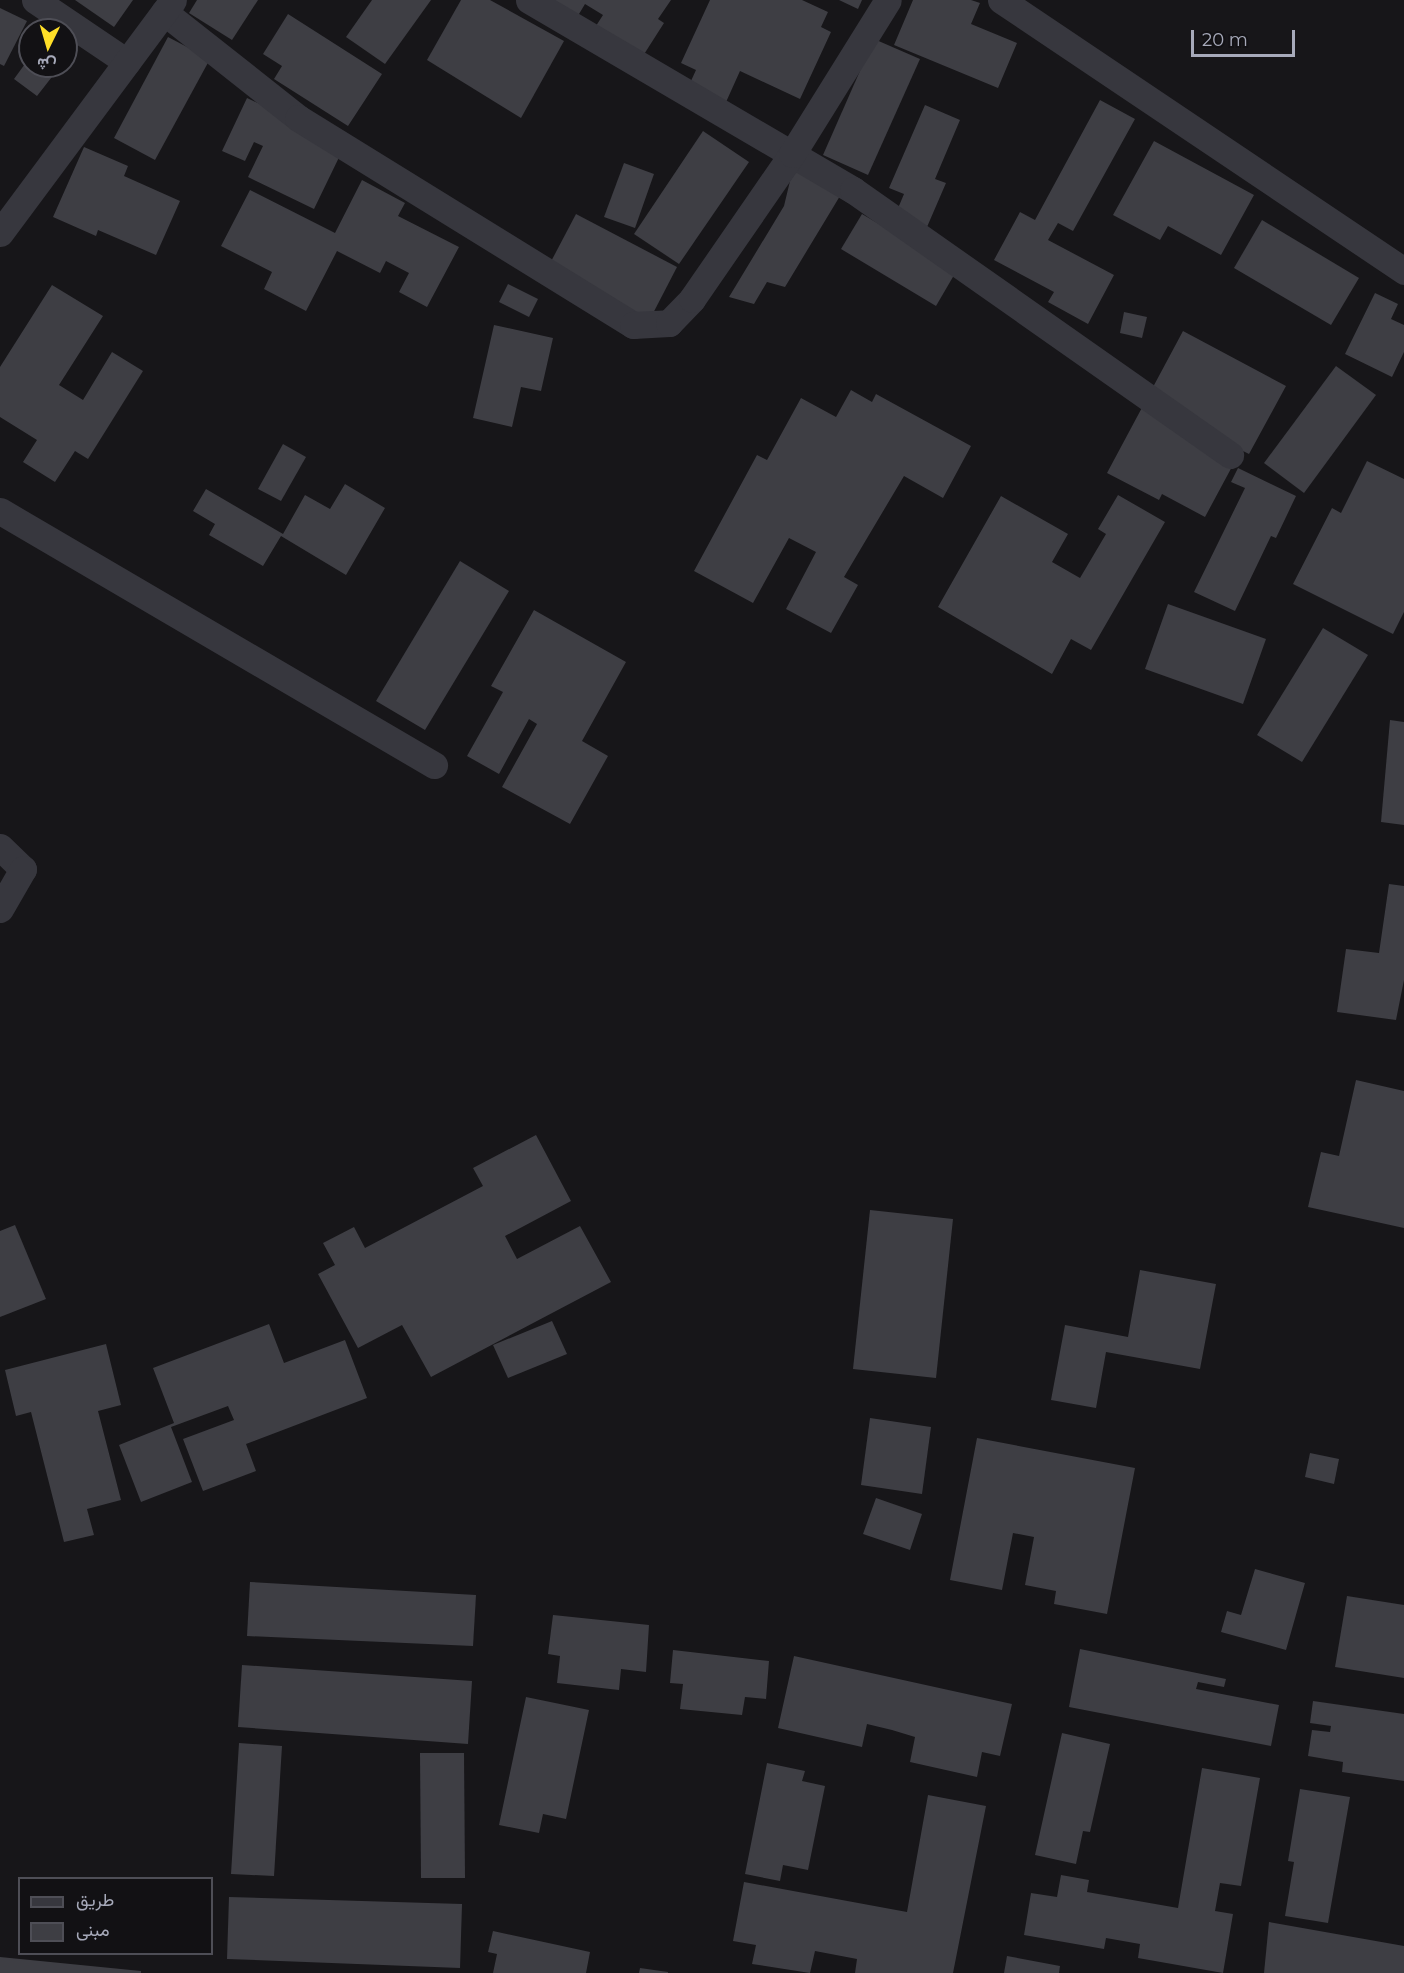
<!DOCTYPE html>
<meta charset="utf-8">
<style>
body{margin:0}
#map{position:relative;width:1404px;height:1973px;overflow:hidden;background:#171619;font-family:Montserrat,Vazirmatn,sans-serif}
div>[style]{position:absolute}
.building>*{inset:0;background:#3e3e44}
.minor>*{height:27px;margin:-13.5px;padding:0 13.5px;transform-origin:13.5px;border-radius:13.5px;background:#37373e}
span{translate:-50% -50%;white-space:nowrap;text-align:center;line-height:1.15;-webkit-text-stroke:4.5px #121114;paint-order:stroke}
.legend{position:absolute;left:18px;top:1877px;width:195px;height:78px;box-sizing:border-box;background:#121114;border:2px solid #4e4e56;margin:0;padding:8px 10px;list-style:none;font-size:18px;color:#a7aaba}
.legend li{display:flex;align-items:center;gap:12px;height:30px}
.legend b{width:30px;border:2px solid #4e4e56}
.north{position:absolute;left:18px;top:18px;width:60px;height:60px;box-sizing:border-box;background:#121114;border:2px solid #4e4e56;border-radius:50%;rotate:185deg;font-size:16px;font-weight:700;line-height:24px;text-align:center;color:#a7aaba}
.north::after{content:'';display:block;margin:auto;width:21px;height:27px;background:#ffdf28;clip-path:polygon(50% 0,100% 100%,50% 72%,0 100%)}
.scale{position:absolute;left:1191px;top:30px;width:104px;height:27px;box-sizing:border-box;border:3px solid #a7aaba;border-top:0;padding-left:8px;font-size:18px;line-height:21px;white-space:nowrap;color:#a7aaba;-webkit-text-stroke:4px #121114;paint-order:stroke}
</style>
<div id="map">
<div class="building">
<div style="clip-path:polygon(75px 0,133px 0,114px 27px)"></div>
<div style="clip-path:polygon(197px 0,258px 0,232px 40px,189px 13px)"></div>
<div style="clip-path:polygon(372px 0,431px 0,385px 64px,346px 37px)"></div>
<div style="clip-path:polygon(461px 0,490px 0,564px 41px,521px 118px,427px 60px)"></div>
<div style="clip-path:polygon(548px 0,671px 0,658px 19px,664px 23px,641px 59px,594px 29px,603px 15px,585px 4px,576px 19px)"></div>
<div style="clip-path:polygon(710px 0,802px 0,828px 12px,821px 27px,831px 32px,800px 99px,740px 71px,722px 111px,685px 94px,696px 70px,681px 63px)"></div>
<div style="clip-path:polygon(839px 0,862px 0,858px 9px)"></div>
<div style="clip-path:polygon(913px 0,971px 0,980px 3px,971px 24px,1017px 43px,998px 88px,894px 45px)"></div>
<div style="clip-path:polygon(0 8px,27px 21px,4px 66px,0 64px)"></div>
<div style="clip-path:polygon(288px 14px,382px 74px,348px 126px,274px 79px,282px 66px,263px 54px)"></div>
<div style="clip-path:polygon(168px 37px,210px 59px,155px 160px,114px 138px)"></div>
<div style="clip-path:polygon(874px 39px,920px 59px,868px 175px,823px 155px)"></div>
<div style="clip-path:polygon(30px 57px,30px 66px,45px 66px,55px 73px,37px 96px,14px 79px)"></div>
<div style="clip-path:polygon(247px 98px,345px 145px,314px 209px,248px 177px,263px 146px,254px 142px,245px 161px,222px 151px)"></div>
<div style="clip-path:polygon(1100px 100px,1135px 119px,1073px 231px,1058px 223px,1048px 240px,1114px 275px,1088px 324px,1048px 302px,1054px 292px,994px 260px,1020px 212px,1035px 220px)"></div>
<div style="clip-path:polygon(925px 105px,960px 120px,935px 179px,946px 183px,927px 227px,896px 213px,904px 194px,889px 188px)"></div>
<div style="clip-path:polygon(703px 131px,749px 162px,679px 264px,634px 234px)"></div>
<div style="clip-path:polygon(1154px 141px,1254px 195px,1221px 255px,1168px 226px,1160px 240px,1113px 215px)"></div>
<div style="clip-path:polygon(84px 147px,128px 166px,124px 176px,180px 201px,156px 255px,98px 230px,96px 236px,53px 217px)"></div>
<div style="clip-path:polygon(624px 163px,654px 174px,635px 228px,604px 217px)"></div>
<div style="clip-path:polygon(800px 166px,843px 191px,785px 287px,767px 282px,754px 304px,729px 297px,784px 206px,790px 181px)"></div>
<div style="clip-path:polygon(362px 180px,405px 203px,398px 216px,459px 247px,427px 307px,399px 292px,409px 273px,386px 261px,380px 273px,337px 251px,306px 311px,264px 289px,272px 272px,221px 246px,250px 190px,335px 233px)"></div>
<div style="clip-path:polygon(576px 214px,677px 267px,648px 323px,546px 271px)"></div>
<div style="clip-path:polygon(862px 214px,957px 270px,936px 306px,841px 249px)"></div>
<div style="clip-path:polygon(1262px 220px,1359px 278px,1331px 325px,1234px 268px)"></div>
<div style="clip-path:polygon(508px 284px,538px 299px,529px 317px,499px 302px)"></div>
<div style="clip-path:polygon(52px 285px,103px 316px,59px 385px,83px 400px,112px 352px,143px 371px,88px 459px,75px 451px,55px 482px,23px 462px,37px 440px,0 417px,0 367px)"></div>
<div style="clip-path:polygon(1375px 293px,1398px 304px,1391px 319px,1404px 325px,1404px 352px,1392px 377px,1345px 354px)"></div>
<div style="clip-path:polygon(1124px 312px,1147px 317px,1142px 338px,1120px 333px)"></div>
<div style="clip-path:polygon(494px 325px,553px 338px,541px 391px,521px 387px,512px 427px,473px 418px)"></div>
<div style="clip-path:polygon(1183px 331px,1286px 386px,1249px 454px,1241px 450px,1205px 517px,1162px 494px,1159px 500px,1107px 473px)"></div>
<div style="clip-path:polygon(1336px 366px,1376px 395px,1304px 493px,1264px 463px)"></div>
<div style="clip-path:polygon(851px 390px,872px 402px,876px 394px,971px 446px,943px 498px,904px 476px,844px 577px,858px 585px,831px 633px,786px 609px,816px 552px,789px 538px,753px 603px,694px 571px,757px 455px,767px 460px,801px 398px,836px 417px)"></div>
<div style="clip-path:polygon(283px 444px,306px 457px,281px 501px,258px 489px)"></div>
<div style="clip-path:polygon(1367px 461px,1404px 479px,1404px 612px,1393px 634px,1293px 584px,1332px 508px,1341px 513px)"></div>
<div style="clip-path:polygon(1238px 468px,1296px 496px,1276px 538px,1271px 536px,1235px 611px,1194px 592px,1245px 488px,1231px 482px)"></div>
<div style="clip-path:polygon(345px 484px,385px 508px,346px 575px,281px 536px,263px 566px,209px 535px,215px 524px,193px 511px,206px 489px,283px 534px,305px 495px,330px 509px)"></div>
<div style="clip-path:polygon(1118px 495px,1165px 522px,1091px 650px,1071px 639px,1052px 674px,938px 607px,1001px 496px,1068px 534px,1052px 562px,1080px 578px,1106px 534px,1098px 529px)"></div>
<div style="clip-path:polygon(460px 561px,509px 591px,425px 730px,376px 701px)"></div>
<div style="clip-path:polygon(1168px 604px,1266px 639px,1243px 704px,1145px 669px)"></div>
<div style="clip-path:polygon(534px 610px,626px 662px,582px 741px,608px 756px,570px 824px,502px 787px,537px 724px,529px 719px,499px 774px,467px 756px,503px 692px,491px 686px)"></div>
<div style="clip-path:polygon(1323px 628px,1368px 655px,1302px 762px,1257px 735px)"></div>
<div style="clip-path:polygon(1390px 720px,1404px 722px,1404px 825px,1381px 822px)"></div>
<div style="clip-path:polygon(1389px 884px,1404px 886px,1404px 980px,1396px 1020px,1337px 1012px,1346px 949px,1379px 953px)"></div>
<div style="clip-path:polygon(1356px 1080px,1404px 1091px,1404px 1228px,1308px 1207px,1321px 1152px,1339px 1156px)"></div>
<div style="clip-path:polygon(536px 1135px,571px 1201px,505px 1236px,517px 1259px,580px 1226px,611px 1282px,431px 1377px,402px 1325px,358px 1348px,318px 1274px,335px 1265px,323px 1243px,354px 1227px,365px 1248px,483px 1186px,473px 1168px)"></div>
<div style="clip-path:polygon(870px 1210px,953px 1219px,936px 1378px,853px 1369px)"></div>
<div style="clip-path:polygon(15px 1225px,46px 1299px,0 1317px,0 1231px)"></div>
<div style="clip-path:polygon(1140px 1270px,1216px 1284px,1200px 1369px,1106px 1352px,1096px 1408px,1051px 1400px,1065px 1325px,1128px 1337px)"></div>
<div style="clip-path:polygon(552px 1321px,567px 1354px,508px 1378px,493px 1345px)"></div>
<div style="clip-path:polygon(269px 1324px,284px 1363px,345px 1340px,367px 1398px,246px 1444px,256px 1471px,203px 1491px,183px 1439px,234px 1420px,228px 1406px,171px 1427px,192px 1482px,141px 1502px,119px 1445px,174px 1423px,153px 1368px)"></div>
<div style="clip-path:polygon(106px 1344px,121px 1405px,98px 1411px,121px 1500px,87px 1509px,94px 1535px,64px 1542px,31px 1412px,16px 1416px,5px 1370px)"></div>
<div style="clip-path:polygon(870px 1418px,931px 1427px,922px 1494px,861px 1485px)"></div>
<div style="clip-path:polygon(977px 1438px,1135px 1468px,1107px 1614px,1054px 1604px,1056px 1591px,1025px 1585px,1034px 1537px,1013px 1533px,1002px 1590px,950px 1580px)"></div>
<div style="clip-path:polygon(1310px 1453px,1339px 1459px,1334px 1484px,1305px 1477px)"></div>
<div style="clip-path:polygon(876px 1498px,922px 1514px,910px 1550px,863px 1534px)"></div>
<div style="clip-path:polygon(1255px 1569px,1305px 1583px,1286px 1650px,1221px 1632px,1227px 1611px,1241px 1615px)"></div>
<div style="clip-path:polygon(250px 1582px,476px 1595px,473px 1646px,247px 1636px)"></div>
<div style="clip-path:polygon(1347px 1596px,1404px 1605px,1404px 1678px,1335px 1667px)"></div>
<div style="clip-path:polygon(553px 1615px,649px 1625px,646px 1672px,621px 1669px,619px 1690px,557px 1683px,560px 1656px,548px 1654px)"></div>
<div style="clip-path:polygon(1080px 1649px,1226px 1679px,1224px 1687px,1198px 1682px,1196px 1689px,1279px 1705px,1271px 1746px,1069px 1707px)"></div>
<div style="clip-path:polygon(673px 1650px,769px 1661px,766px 1699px,745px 1697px,742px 1715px,680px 1709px,683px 1684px,670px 1683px)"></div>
<div style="clip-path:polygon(794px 1656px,1012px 1704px,1000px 1756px,982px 1752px,977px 1777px,910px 1762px,915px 1737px,892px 1730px,867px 1724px,862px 1747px,778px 1728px)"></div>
<div style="clip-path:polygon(242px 1665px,472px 1681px,468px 1744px,238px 1727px)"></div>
<div style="clip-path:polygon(526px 1697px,589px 1710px,566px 1819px,543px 1814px,539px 1833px,499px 1825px)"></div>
<div style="clip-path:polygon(1313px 1701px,1404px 1714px,1404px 1781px,1342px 1772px,1343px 1762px,1308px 1756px,1312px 1730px,1330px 1732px,1331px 1726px,1310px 1723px)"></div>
<div style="clip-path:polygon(1062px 1733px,1110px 1744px,1090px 1832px,1083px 1831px,1076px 1864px,1035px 1855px)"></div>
<div style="clip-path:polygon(239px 1743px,282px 1746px,274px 1876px,231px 1874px)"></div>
<div style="clip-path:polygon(420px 1753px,464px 1753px,465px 1878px,421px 1878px)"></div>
<div style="clip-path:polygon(767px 1763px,805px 1771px,802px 1781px,825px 1786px,808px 1870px,783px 1865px,780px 1881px,745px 1874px)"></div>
<div style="clip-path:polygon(1202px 1768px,1260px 1778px,1241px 1886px,1220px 1883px,1215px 1911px,1233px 1914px,1223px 1973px,1138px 1958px,1140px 1944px,1106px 1938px,1104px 1949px,1024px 1935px,1031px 1893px,1057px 1897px,1061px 1875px,1089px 1880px,1087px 1892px,1178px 1908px)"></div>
<div style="clip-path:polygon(1300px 1789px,1350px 1797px,1328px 1923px,1285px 1916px,1294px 1862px,1288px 1861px)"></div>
<div style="clip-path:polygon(928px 1795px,986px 1806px,953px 1973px,855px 1973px,857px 1959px,815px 1951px,810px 1973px,752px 1964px,756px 1945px,733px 1941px,744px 1882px,907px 1912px)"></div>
<div style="clip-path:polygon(229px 1897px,462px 1904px,460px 1968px,227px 1959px)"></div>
<div style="clip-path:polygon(1269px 1922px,1404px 1946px,1404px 1973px,1264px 1973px)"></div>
<div style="clip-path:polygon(493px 1931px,590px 1952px,586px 1973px,493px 1973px,497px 1954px,488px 1952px)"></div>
<div style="clip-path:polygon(1007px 1956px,1060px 1966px,1059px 1973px,1004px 1973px)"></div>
<div style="clip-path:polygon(0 1957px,141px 1971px,141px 1973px,0 1973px)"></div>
<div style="clip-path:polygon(640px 1968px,668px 1972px,668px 1973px,639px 1973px)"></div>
</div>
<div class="minor">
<div style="left:35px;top:0;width:111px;rotate:34deg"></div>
<div style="left:529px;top:0;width:376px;rotate:30.4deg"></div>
<div style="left:853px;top:190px;width:461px;rotate:35.1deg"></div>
<div style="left:1001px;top:0;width:486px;rotate:33.9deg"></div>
<div style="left:164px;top:12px;width:171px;rotate:38.3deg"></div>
<div style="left:298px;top:118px;width:394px;rotate:31.7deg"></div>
<div style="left:633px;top:325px;width:36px;rotate:-3deg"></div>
<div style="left:669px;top:323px;width:33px;rotate:-46deg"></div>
<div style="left:692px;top:299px;width:176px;rotate:-55.4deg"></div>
<div style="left:792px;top:154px;width:181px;rotate:-58.1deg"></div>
<div style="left:0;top:233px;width:290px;rotate:-53.4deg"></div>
<div style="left:0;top:511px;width:503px;rotate:30.34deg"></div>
<div style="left:0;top:847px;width:32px;rotate:44deg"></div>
<div style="left:23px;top:869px;width:46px;rotate:119.9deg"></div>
</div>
<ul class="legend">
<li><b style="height:8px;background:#37373e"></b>طريق</li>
<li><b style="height:16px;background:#3e3e44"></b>مبنى</li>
</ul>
<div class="north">ش</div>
<div class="scale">20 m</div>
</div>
